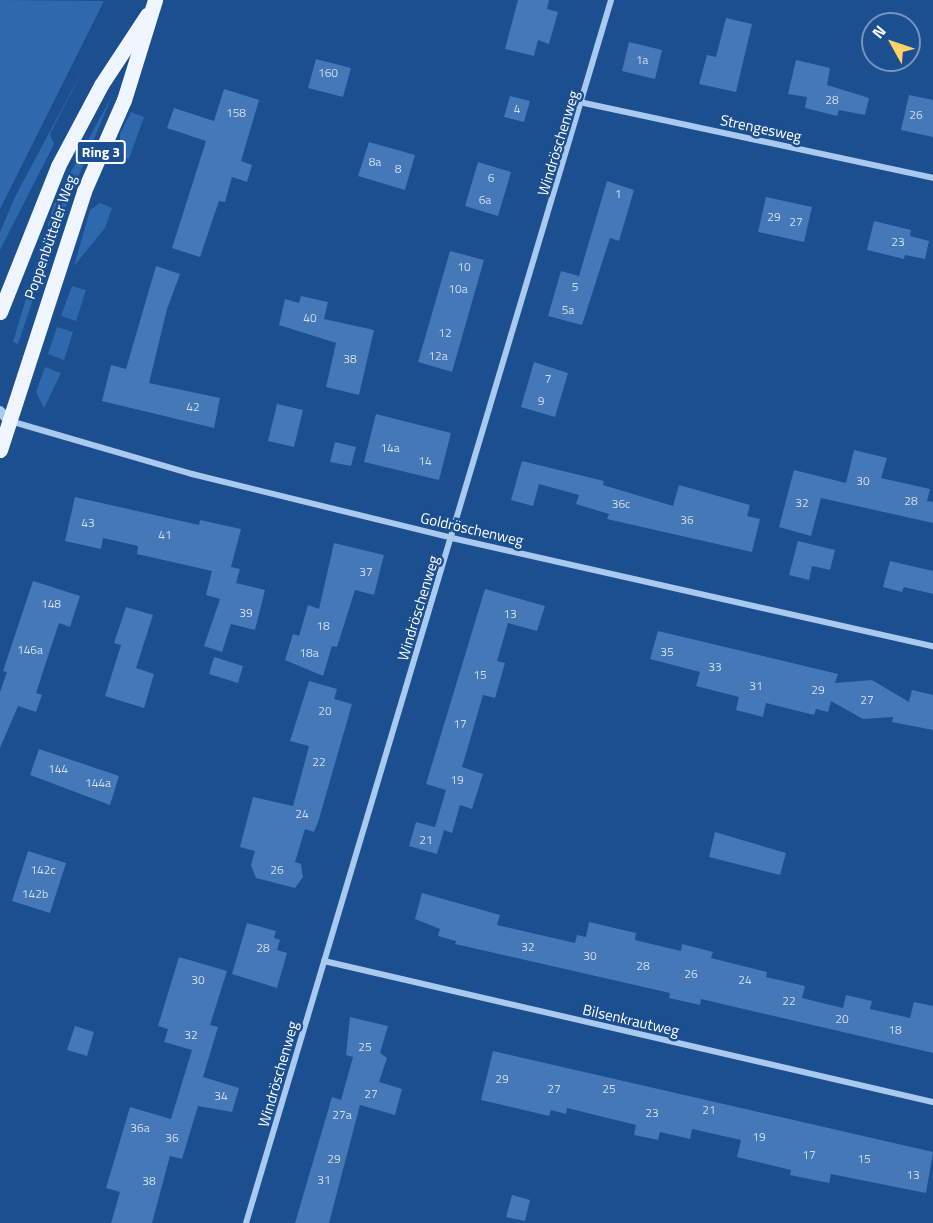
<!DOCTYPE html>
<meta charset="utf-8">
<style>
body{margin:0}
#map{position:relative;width:933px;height:1223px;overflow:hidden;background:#1b4f8f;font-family:"Titillium Web",sans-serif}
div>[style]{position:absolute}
.green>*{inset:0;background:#2e69ad}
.building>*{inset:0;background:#4478b7}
.minor>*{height:6px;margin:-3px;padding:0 3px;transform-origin:3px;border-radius:3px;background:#a9c9ee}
.tertiary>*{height:10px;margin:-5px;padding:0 5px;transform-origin:5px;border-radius:5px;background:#a9c9ee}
.primary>*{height:15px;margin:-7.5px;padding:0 7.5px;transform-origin:7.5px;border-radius:7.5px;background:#f0f6ff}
span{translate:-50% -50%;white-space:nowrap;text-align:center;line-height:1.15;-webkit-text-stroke:5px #1b4f8f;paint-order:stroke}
.number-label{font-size:12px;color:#d0dded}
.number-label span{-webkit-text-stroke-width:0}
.shield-label span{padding:2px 4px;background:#1b4f8f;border:2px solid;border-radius:4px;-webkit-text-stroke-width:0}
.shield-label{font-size:14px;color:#fff;font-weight:700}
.street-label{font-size:15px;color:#fff}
.north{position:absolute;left:861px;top:12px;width:60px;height:60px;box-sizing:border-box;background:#1b4f8f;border:2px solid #7695bc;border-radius:50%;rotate:310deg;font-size:16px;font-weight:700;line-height:24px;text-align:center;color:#fff}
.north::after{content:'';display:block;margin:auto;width:21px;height:27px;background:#ffd166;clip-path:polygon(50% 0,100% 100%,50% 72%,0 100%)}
</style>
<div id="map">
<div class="green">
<div style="clip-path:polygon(0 0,104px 1px,0 209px)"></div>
<div style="clip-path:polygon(89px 58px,50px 134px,54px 144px,0 250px,0 232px,16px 195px)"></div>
<div style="clip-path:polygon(112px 96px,58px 225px,18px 344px,13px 342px,55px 201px)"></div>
<div style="clip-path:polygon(131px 112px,144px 117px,129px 159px,120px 156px,120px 134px)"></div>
<div style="clip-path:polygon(100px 203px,112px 208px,105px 228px,74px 266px,90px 210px)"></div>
<div style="clip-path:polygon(72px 286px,86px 290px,76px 321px,61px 316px)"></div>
<div style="clip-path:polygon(57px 327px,73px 332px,64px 360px,48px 354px)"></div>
<div style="clip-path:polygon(45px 367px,61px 373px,44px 408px,36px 392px)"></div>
</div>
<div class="building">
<div style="clip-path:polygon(518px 0,549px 0,547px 9px,558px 12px,549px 44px,538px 40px,534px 56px,505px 49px)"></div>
<div style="clip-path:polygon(726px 18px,752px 24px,736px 92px,699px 84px,707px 55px,716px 57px)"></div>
<div style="clip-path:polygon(629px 42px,662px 50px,655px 79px,622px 71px)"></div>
<div style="clip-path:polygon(316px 59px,351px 68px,343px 97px,308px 88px)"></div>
<div style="clip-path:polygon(796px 60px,830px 68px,827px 85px,869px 98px,865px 115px,839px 110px,837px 116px,805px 108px,807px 97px,788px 94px)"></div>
<div style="clip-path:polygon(224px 89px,259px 100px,241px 161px,252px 165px,247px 182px,232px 177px,225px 202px,219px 201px,200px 257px,172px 248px,206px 141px,167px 128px,174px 108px,214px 121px)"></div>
<div style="clip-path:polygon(909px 95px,933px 100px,933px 137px,901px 130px)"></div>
<div style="clip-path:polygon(510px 96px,530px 101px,524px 122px,504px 117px)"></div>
<div style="clip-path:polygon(369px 142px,415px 155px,405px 190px,358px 176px)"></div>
<div style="clip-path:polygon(478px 162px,511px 172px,498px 216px,465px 206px)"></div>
<div style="clip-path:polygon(607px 181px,634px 190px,619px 241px,610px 238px,582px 325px,548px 316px,561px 271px,579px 276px)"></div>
<div style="clip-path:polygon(766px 197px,812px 207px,804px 242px,758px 232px)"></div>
<div style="clip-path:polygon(874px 221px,911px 230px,910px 236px,929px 241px,925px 259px,905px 255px,904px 259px,867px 250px)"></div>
<div style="clip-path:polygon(450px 251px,484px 260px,452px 372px,418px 362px)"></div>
<div style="clip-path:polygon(156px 266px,180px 274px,167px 309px,149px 383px,220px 398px,214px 428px,102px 401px,111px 365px,126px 369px)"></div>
<div style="clip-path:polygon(301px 296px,328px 302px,324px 319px,374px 330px,359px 395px,326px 387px,336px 343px,279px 325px,285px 299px,299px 303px)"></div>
<div style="clip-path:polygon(534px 362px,568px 373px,555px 417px,521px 407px)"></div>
<div style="clip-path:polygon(277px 404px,303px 410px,294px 447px,268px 441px)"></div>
<div style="clip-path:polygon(376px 414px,451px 433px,439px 480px,364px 462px)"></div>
<div style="clip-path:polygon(335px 442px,356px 447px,351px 466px,330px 462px)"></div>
<div style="clip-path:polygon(854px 450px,887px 458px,881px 478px,930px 489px,927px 501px,933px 502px,933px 523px,821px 498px,811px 536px,779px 527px,794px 470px,846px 483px)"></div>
<div style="clip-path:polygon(522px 461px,604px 481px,603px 485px,673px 506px,679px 485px,750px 505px,747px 516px,760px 519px,752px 552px,607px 519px,609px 514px,576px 504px,579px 495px,539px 484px,533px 506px,511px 500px)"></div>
<div style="clip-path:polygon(75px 497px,199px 525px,200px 520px,241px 529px,231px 567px,240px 569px,236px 583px,265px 590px,255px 630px,231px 624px,222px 652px,204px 646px,220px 599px,206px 595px,212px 571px,137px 554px,138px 546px,103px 538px,101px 549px,65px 541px)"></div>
<div style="clip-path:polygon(798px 541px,835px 550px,830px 570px,812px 566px,809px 580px,789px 575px)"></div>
<div style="clip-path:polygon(334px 543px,384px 555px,374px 595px,355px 590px,337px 647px,332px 646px,323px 676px,285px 660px,293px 634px,299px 636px,308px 605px,319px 609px)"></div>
<div style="clip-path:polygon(890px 561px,933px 571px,933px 594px,904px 587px,902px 592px,883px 587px)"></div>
<div style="clip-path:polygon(33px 581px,80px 596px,70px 627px,59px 623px,36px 693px,42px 695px,36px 712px,18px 706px,0 748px,0 692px,7px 672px,3px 671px)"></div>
<div style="clip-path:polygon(485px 589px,545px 606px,537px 631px,508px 623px,497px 661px,505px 663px,495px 698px,483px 695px,462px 767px,483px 774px,472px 809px,460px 805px,452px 833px,444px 830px,437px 854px,409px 846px,416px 822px,435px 827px,446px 790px,426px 784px)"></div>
<div style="clip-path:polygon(126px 607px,153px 615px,136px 668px,154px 674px,144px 708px,105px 696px,121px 645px,114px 643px)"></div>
<div style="clip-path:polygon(658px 631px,838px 674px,835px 683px,872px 680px,909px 702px,912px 690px,933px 695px,933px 730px,892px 722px,893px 717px,863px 719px,831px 701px,828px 712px,816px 709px,814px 715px,766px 703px,763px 717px,736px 710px,739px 697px,696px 686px,700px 672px,650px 659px)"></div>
<div style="clip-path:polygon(214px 657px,243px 666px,238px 683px,209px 674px)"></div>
<div style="clip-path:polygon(309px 681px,337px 689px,334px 699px,352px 704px,319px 819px,314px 832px,305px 829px,295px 862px,301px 864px,303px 877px,295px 888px,256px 878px,251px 865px,255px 851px,240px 847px,253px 797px,293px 806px,309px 746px,290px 741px)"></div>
<div style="clip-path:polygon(39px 749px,119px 776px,110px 805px,30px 775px)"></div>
<div style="clip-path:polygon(715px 832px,786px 853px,780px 875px,709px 857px)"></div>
<div style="clip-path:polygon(28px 851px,66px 863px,50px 913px,12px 901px)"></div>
<div style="clip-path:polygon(422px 893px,500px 915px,497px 925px,575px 943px,577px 935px,586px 937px,589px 922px,636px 933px,635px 940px,681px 951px,682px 944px,713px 952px,711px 958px,767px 972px,766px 977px,805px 986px,802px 998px,843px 1008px,846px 995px,872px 1001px,870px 1009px,910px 1018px,914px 1002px,933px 1006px,933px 1053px,701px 999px,700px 1005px,669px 998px,670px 993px,455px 944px,456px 941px,438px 936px,440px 929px,415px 919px)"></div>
<div style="clip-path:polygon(247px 923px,276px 931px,274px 938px,280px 940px,277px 950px,287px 953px,277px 988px,232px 974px)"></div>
<div style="clip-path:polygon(179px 957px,227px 971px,210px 1025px,218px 1027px,203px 1077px,239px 1088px,232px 1112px,198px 1106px,182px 1159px,170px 1156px,152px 1223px,111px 1223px,120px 1192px,106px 1188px,130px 1107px,171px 1119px,192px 1050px,164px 1042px,168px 1029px,158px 1026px)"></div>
<div style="clip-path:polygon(350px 1017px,388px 1026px,380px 1053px,387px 1058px,379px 1082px,402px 1089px,395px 1115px,360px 1105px,329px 1223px,295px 1223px,332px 1097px,341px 1100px,353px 1057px,346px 1055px)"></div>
<div style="clip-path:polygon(75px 1026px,94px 1032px,87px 1056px,67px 1050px)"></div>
<div style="clip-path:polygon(493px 1051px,933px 1152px,926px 1193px,831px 1174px,829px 1183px,790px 1175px,791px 1170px,737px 1157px,741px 1140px,692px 1129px,690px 1139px,660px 1132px,658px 1140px,634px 1135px,636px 1125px,567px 1108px,566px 1114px,551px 1110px,549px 1116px,481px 1100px)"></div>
<div style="clip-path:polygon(512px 1195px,530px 1200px,525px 1221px,506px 1217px)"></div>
</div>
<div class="minor">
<div style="left:584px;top:103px;width:357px;rotate:12.1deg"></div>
<div style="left:10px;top:421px;width:190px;rotate:16.2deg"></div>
<div style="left:192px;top:474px;width:268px;rotate:13.8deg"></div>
<div style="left:452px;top:538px;width:493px;rotate:12.7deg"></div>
<div style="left:324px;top:961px;width:625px;rotate:13.04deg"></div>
<div style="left:246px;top:1223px;width:1276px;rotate:-73.38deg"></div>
</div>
<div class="tertiary">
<div style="left:0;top:411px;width:13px;rotate:48deg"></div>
</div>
<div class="primary">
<div style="left:0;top:312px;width:157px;rotate:-68.3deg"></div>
<div style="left:58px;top:166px;width:92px;rotate:-62deg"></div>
<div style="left:101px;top:85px;width:84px;rotate:-56.7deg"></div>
<div style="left:0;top:450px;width:272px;rotate:-72deg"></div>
<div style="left:84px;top:191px;width:99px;rotate:-66.3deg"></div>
<div style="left:124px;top:100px;width:105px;rotate:-72.8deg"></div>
</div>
<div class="number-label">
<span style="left:642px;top:60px">1a</span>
<span style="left:328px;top:73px">160</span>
<span style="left:832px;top:100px">28</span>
<span style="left:517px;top:109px">4</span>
<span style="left:236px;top:113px">158</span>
<span style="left:916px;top:115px">26</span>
<span style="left:375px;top:162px">8a</span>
<span style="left:398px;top:169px">8</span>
<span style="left:491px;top:178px">6</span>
<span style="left:618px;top:194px">1</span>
<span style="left:485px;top:200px">6a</span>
<span style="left:774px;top:217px">29</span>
<span style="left:796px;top:222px">27</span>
<span style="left:898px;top:242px">23</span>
<span style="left:464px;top:267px">10</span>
<span style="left:575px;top:287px">5</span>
<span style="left:458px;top:289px">10a</span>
<span style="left:568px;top:310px">5a</span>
<span style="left:310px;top:318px">40</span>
<span style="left:445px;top:333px">12</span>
<span style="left:438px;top:356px">12a</span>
<span style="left:350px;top:359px">38</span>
<span style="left:548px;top:379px">7</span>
<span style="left:541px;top:401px">9</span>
<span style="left:193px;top:407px">42</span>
<span style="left:390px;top:448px">14a</span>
<span style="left:425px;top:461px">14</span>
<span style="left:863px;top:481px">30</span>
<span style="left:911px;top:501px">28</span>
<span style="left:802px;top:503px">32</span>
<span style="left:621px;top:504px">36c</span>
<span style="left:687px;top:520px">36</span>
<span style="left:88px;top:523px">43</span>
<span style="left:165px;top:535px">41</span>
<span style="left:366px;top:572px">37</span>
<span style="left:51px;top:604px">148</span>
<span style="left:246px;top:613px">39</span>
<span style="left:510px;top:614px">13</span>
<span style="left:323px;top:626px">18</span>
<span style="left:30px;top:650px">146a</span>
<span style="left:667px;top:652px">35</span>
<span style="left:309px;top:653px">18a</span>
<span style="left:715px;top:667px">33</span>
<span style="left:480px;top:675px">15</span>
<span style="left:756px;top:686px">31</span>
<span style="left:818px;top:690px">29</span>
<span style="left:867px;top:700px">27</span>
<span style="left:325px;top:711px">20</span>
<span style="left:460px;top:724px">17</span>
<span style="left:319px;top:762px">22</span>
<span style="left:58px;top:769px">144</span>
<span style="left:457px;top:780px">19</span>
<span style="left:98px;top:783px">144a</span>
<span style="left:302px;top:814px">24</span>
<span style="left:426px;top:840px">21</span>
<span style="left:43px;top:870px">142c</span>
<span style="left:277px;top:870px">26</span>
<span style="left:35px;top:894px">142b</span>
<span style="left:528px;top:947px">32</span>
<span style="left:263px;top:948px">28</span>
<span style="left:590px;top:956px">30</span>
<span style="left:643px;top:966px">28</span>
<span style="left:691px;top:974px">26</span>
<span style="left:198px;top:980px">30</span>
<span style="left:745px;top:980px">24</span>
<span style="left:789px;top:1001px">22</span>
<span style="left:842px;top:1019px">20</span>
<span style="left:895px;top:1030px">18</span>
<span style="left:191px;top:1035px">32</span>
<span style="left:365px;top:1047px">25</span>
<span style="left:502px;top:1079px">29</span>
<span style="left:554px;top:1089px">27</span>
<span style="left:609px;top:1089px">25</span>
<span style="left:371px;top:1094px">27</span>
<span style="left:221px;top:1096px">34</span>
<span style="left:709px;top:1110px">21</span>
<span style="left:652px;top:1113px">23</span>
<span style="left:342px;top:1115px">27a</span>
<span style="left:140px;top:1128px">36a</span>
<span style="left:759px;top:1137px">19</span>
<span style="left:172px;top:1138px">36</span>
<span style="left:809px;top:1155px">17</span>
<span style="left:334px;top:1159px">29</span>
<span style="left:864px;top:1159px">15</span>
<span style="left:913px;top:1175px">13</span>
<span style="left:324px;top:1180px">31</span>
<span style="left:149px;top:1181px">38</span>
</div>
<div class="shield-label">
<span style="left:101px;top:152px">Ring 3</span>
</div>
<div class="street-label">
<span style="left:761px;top:128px;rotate:12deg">Strengesweg</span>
<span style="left:558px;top:143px;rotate:-73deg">Windröschenweg</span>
<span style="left:50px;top:237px;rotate:-71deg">Poppenbütteler Weg</span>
<span style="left:472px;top:529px;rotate:13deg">Goldröschenweg</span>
<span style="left:418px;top:608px;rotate:-73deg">Windröschenweg</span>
<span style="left:631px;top:1020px;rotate:13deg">Bilsenkrautweg</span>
<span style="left:278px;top:1074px;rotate:-74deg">Windröschenweg</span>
</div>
<div class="north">N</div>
</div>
